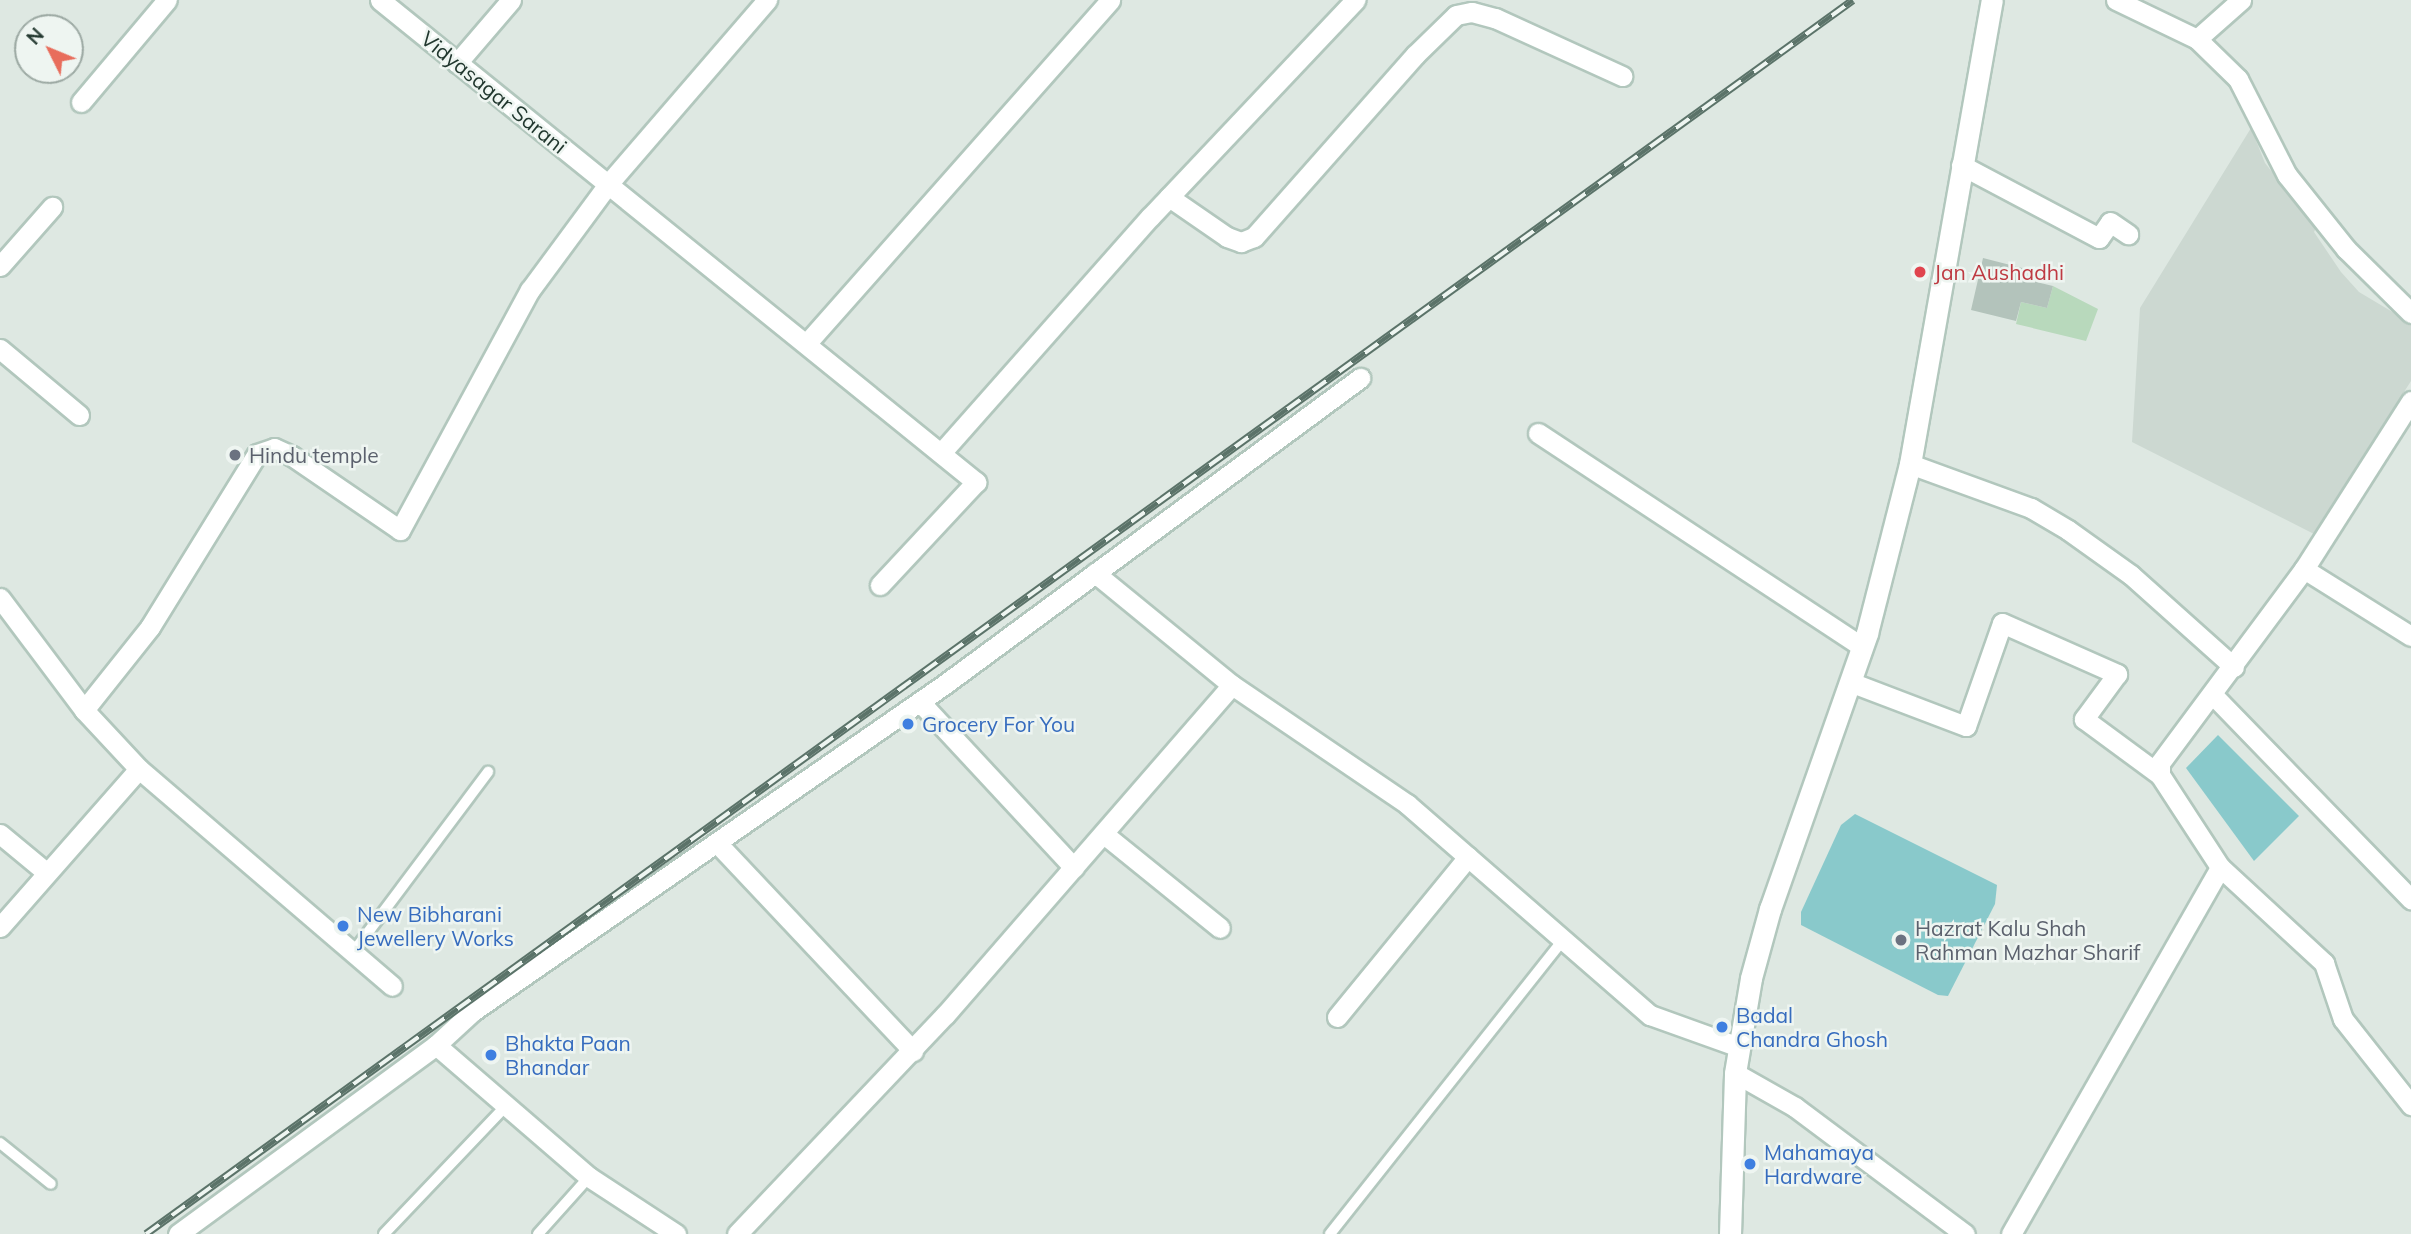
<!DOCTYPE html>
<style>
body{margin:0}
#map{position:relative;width:2411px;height:1234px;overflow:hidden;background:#dee8e2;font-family:Mulish,sans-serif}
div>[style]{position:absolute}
.built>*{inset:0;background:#ccd8d1}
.green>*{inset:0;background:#b8d9bc}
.water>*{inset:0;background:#89c9cb}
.building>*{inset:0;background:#b3c3bb}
.roads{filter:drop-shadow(2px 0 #b2c7bd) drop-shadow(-2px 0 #b2c7bd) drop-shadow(0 2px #b2c7bd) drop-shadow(0 -2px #b2c7bd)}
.lane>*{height:10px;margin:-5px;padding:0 5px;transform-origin:5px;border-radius:5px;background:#fff}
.street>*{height:19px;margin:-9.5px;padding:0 9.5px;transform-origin:9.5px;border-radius:9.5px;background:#fff}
.secondary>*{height:21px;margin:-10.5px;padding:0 10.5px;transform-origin:10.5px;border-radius:10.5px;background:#fff}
.rail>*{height:8px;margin-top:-4px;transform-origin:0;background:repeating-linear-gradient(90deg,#eef5f1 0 16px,#5b7369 0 32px);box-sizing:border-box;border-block:2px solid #5b7369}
.dots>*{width:19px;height:19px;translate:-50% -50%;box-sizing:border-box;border:4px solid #eef5f1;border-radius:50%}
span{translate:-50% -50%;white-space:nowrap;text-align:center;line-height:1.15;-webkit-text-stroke:5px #eef5f1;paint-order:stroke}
.street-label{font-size:21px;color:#21372e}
.health-label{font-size:21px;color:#be3a42}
.left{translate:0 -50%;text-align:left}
.worship-label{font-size:21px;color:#5b616d}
.shop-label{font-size:21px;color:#366cbe}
.north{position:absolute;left:14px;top:14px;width:70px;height:70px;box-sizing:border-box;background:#eef5f1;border:2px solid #9ca9a3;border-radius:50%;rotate:313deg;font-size:19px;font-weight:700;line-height:28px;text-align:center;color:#21372e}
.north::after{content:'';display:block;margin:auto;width:24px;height:32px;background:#e86d5c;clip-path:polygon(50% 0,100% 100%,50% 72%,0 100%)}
</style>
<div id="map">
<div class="built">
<div style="clip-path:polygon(2251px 128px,2265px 163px,2316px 228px,2314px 232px,2341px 272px,2359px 292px,2411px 323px,2411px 381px,2314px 534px,2132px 442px,2140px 308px)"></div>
</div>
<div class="green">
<div style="clip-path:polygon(2053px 286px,2098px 309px,2086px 341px,2016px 324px,2021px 302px,2047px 308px)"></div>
</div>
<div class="water">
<div style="clip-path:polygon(2218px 735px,2299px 816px,2254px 861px,2186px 768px)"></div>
<div style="clip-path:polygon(1855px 814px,1997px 885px,1995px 904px,1948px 996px,1938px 995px,1801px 925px,1801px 912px,1841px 825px)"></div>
</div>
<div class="building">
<div style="clip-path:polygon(1983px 258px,2026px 269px,2024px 279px,2053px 286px,2047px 308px,2021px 302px,2016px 321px,1971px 310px)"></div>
</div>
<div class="roads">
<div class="lane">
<div style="left:354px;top:951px;width:224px;rotate:-53.2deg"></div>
<div style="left:0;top:1143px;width:65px;rotate:38.8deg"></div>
<div style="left:384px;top:1234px;width:177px;rotate:-46.4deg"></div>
<div style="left:538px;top:1234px;width:76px;rotate:-48.2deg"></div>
<div style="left:1330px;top:1234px;width:375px;rotate:-51.6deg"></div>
</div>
<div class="street">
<div style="left:380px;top:0;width:767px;rotate:38.96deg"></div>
<div style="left:976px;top:482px;width:141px;rotate:133deg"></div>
<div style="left:2116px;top:0;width:90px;rotate:25.7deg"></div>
<div style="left:2197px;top:39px;width:57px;rotate:44.3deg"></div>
<div style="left:2238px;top:79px;width:108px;rotate:63deg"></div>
<div style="left:2287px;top:175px;width:95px;rotate:51.4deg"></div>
<div style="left:2346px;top:249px;width:91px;rotate:44.6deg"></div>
<div style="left:2197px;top:39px;width:59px;rotate:-41.6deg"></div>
<div style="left:457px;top:63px;width:83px;rotate:-49.4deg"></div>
<div style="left:81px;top:102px;width:133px;rotate:-49.9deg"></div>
<div style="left:1961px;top:165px;width:156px;rotate:27.9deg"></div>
<div style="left:2099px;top:238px;width:19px;rotate:-55deg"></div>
<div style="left:2110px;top:222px;width:22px;rotate:34deg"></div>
<div style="left:1169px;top:197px;width:70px;rotate:34.6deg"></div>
<div style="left:1227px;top:237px;width:15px;rotate:20deg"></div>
<div style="left:1241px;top:242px;width:14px;rotate:-21deg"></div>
<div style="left:1254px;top:237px;width:243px;rotate:-48.5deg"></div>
<div style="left:1415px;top:55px;width:57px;rotate:-44.3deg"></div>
<div style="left:1456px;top:15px;width:16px;rotate:-11deg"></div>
<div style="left:1472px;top:12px;width:24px;rotate:15deg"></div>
<div style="left:1495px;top:18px;width:140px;rotate:24.5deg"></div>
<div style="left:0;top:266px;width:79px;rotate:-48.6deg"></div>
<div style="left:806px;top:344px;width:459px;rotate:-48.5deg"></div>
<div style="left:0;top:349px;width:103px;rotate:39.9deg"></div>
<div style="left:2411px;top:401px;width:199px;rotate:122.5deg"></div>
<div style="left:2304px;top:569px;width:242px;rotate:126.6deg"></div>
<div style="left:2160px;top:763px;width:12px;rotate:90deg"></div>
<div style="left:2160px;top:775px;width:110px;rotate:56.9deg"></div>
<div style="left:2220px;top:867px;width:142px;rotate:42.7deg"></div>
<div style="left:2324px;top:963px;width:59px;rotate:71.3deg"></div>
<div style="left:2343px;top:1019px;width:110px;rotate:51.7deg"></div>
<div style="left:1538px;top:433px;width:388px;rotate:33.4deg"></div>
<div style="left:941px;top:453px;width:315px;rotate:-48.5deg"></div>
<div style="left:1150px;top:217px;width:299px;rotate:-46.6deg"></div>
<div style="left:1910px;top:464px;width:129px;rotate:20deg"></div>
<div style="left:2031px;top:508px;width:43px;rotate:30.7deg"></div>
<div style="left:2068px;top:530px;width:77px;rotate:35.5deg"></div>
<div style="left:2131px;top:575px;width:138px;rotate:41.8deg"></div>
<div style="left:2304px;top:569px;width:126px;rotate:32.1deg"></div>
<div style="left:1095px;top:573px;width:177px;rotate:39.3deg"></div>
<div style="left:1232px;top:685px;width:212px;rotate:34.2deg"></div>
<div style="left:1407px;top:804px;width:322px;rotate:41deg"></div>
<div style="left:1650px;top:1015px;width:95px;rotate:19.8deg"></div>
<div style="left:0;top:598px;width:140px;rotate:53.1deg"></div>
<div style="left:84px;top:710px;width:81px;rotate:47deg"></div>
<div style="left:139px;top:769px;width:333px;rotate:40.6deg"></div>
<div style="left:1850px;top:682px;width:124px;rotate:20.8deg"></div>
<div style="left:1966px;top:726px;width:109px;rotate:-70.7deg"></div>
<div style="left:2002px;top:623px;width:126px;rotate:23.9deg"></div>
<div style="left:2117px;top:674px;width:56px;rotate:126.3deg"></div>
<div style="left:2084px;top:719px;width:94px;rotate:36.4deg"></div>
<div style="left:2212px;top:694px;width:286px;rotate:45.9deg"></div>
<div style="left:920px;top:702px;width:226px;rotate:47.1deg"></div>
<div style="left:84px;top:710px;width:106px;rotate:-51.5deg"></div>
<div style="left:150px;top:627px;width:203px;rotate:-58.3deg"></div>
<div style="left:257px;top:454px;width:18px;rotate:-19deg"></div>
<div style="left:274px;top:448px;width:20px;rotate:24deg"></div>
<div style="left:292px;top:456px;width:131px;rotate:34.4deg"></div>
<div style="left:400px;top:530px;width:273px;rotate:-61.6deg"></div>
<div style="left:530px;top:290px;width:133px;rotate:-53.6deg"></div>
<div style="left:609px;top:183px;width:242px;rotate:-49.2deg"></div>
<div style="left:0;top:834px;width:60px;rotate:39.6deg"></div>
<div style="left:1104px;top:834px;width:149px;rotate:39deg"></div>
<div style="left:717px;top:843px;width:286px;rotate:46.7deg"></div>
<div style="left:0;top:927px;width:210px;rotate:-48.7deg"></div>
<div style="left:1337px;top:1017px;width:207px;rotate:-50.7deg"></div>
<div style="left:436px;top:1045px;width:202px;rotate:40.8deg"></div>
<div style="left:589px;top:1177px;width:104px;rotate:33.2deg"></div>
<div style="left:1735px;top:1073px;width:69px;rotate:29.5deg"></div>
<div style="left:1795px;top:1107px;width:212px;rotate:36.8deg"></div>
<div style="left:178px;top:1234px;width:320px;rotate:-36.2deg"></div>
<div style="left:436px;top:1045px;width:50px;rotate:-42.6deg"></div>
<div style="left:473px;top:1011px;width:574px;rotate:-34.71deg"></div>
<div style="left:945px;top:684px;width:516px;rotate:-36.4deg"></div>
<div style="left:737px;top:1234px;width:302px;rotate:-46.5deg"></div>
<div style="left:945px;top:1015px;width:437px;rotate:-49deg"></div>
<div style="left:2011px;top:1234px;width:422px;rotate:-60.3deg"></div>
</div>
<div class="secondary">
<div style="left:1730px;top:1234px;width:161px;rotate:-88.2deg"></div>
<div style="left:1735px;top:1073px;width:96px;rotate:-80.4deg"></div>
<div style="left:1751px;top:978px;width:72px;rotate:-74.6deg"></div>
<div style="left:1770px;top:909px;width:293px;rotate:-70.6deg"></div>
<div style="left:1867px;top:633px;width:174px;rotate:-75.7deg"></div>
<div style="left:1910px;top:464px;width:471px;rotate:-80deg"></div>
</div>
</div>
<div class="rail">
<div style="left:146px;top:1234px;width:2106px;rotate:-35.86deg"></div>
</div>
<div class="dots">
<div style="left:1920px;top:272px;background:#e0444e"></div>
<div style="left:235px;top:455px;background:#6b7280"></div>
<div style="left:908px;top:724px;background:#3f7fe0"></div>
<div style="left:343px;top:926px;background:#3f7fe0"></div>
<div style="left:1901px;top:940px;background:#6b7280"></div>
<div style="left:1722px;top:1027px;background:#3f7fe0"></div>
<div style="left:491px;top:1055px;background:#3f7fe0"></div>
<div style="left:1750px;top:1164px;background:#3f7fe0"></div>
</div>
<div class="street-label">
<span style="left:494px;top:92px;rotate:39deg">Vidyasagar Sarani</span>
</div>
<div class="health-label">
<span class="left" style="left:1934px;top:272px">Jan Aushadhi</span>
</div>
<div class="worship-label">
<span class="left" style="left:249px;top:455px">Hindu temple</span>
<span class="left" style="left:1915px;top:940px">Hazrat Kalu Shah<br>Rahman Mazhar Sharif</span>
</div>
<div class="shop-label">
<span class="left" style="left:922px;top:724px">Grocery For You</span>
<span class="left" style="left:357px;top:926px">New Bibharani<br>Jewellery Works</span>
<span class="left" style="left:1736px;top:1027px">Badal<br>Chandra Ghosh</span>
<span class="left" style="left:505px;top:1055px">Bhakta Paan<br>Bhandar</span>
<span class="left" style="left:1764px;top:1164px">Mahamaya<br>Hardware</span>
</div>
<div class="north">N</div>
</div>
